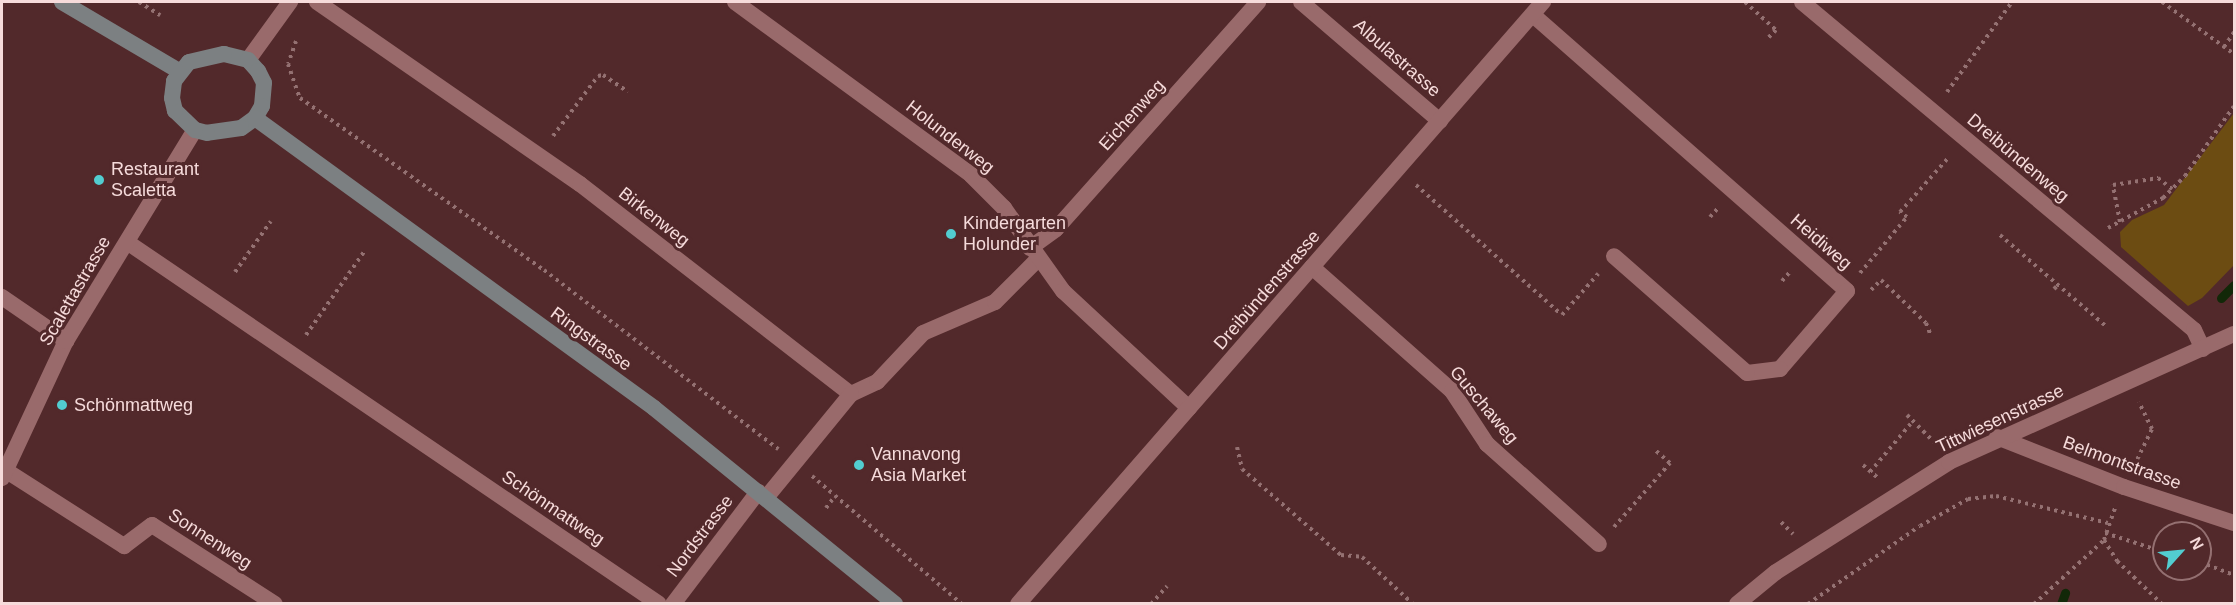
<!DOCTYPE html>
<meta charset="utf-8">
<style>
body{margin:0}
#map{position:relative;width:2236px;height:605px;overflow:hidden;background:#52292b;font-family:Arial,sans-serif}
div>[style]{position:absolute}
.green>*{inset:0;background:#6c4c12}
.stream>*{height:9px;margin:-4.5px;padding:0 4.5px;transform-origin:4.5px;border-radius:4.5px;background:#122808}
.path>*{height:4px;margin-top:-2px;transform-origin:0;background:repeating-linear-gradient(90deg,#947172 0 3px,transparent 0 7.5px)}
.service>*{height:16px;margin:-8px;padding:0 8px;transform-origin:8px;border-radius:8px;background:#996a6b}
.minor>*{height:16px;margin:-8px;padding:0 8px;transform-origin:8px;border-radius:8px;background:#996a6b}
.secondary>*{height:16px;margin:-8px;padding:0 8px;transform-origin:8px;border-radius:8px;background:#7c8082}
.dots>*{width:16px;height:16px;translate:-50% -50%;box-sizing:border-box;border:3px solid #52292b;border-radius:50%}
span{translate:-50% -50%;white-space:nowrap;text-align:center;line-height:1.15;-webkit-text-stroke:6px #52292b;paint-order:stroke}
.street-label{font-size:18px;color:#f6dbdb}
.poi-label{font-size:18px;color:#f6dbdb}
.left{translate:0 -50%;text-align:left}
.frame{position:absolute;inset:0;border:3px solid #f6dbdb;pointer-events:none}
.north{position:absolute;left:2152px;top:521px;width:60px;height:60px;box-sizing:border-box;background:#52292b;border:2px solid #947071;border-radius:50%;rotate:63deg;font-size:16px;font-weight:700;line-height:24px;text-align:center;color:#f6dbdb}
.north::after{content:'';display:block;margin:auto;width:21px;height:27px;background:#52cdd0;clip-path:polygon(50% 0,100% 100%,50% 72%,0 100%)}
</style>
<div id="map">
<div class="green">
<div style="clip-path:polygon(2234px 113px,2234px 265px,2202px 298px,2188px 306px,2121px 247px,2120px 232px,2132px 220px,2164px 205px)"></div>
</div>
<div class="stream">
<div style="left:2221px;top:298px;width:18px;rotate:-45deg"></div>
<div style="left:2061px;top:604px;width:12px;rotate:-70deg"></div>
</div>
<div class="path">
<div style="left:139px;top:2px;width:25px;rotate:32deg"></div>
<div style="left:1745px;top:2px;width:42px;rotate:42.1deg"></div>
<div style="left:1776px;top:30px;width:11px;rotate:135deg"></div>
<div style="left:2162px;top:2px;width:89px;rotate:35.8deg"></div>
<div style="left:296px;top:41px;width:24px;rotate:109deg"></div>
<div style="left:288px;top:64px;width:36px;rotate:71deg"></div>
<div style="left:300px;top:98px;width:299px;rotate:35.2deg"></div>
<div style="left:544px;top:270px;width:295px;rotate:37.4deg"></div>
<div style="left:2224px;top:47px;width:18px;rotate:-56deg"></div>
<div style="left:1947px;top:92px;width:111px;rotate:-54.2deg"></div>
<div style="left:553px;top:136px;width:75px;rotate:-53.1deg"></div>
<div style="left:598px;top:76px;width:5px;rotate:-11deg"></div>
<div style="left:603px;top:75px;width:30px;rotate:34deg"></div>
<div style="left:1416px;top:185px;width:195px;rotate:41.7deg"></div>
<div style="left:1562px;top:315px;width:55px;rotate:-48.7deg"></div>
<div style="left:1710px;top:217px;width:13px;rotate:-48deg"></div>
<div style="left:2120px;top:222px;width:38px;rotate:-101deg"></div>
<div style="left:2113px;top:185px;width:46px;rotate:-8.8deg"></div>
<div style="left:2158px;top:178px;width:18px;rotate:38deg"></div>
<div style="left:2108px;top:228px;width:63px;rotate:-28.6deg"></div>
<div style="left:2163px;top:198px;width:31px;rotate:-45deg"></div>
<div style="left:2185px;top:176px;width:85px;rotate:-55deg"></div>
<div style="left:2000px;top:235px;width:141px;rotate:40.7deg"></div>
<div style="left:235px;top:272px;width:62px;rotate:-54.8deg"></div>
<div style="left:1860px;top:273px;width:73px;rotate:-50deg"></div>
<div style="left:1907px;top:217px;width:9px;rotate:-144deg"></div>
<div style="left:1900px;top:212px;width:74px;rotate:-48.3deg"></div>
<div style="left:1782px;top:281px;width:11px;rotate:-49deg"></div>
<div style="left:2054px;top:289px;width:6px;rotate:-45deg"></div>
<div style="left:1871px;top:290px;width:14px;rotate:-45deg"></div>
<div style="left:1881px;top:280px;width:62px;rotate:43.7deg"></div>
<div style="left:1926px;top:323px;width:14px;rotate:69deg"></div>
<div style="left:306px;top:335px;width:101px;rotate:-55.1deg"></div>
<div style="left:1907px;top:415px;width:40px;rotate:45deg"></div>
<div style="left:1237px;top:447px;width:23px;rotate:77deg"></div>
<div style="left:1242px;top:469px;width:131px;rotate:41deg"></div>
<div style="left:1341px;top:555px;width:21px;rotate:5deg"></div>
<div style="left:1362px;top:557px;width:69px;rotate:42.7deg"></div>
<div style="left:1863px;top:465px;width:20px;rotate:41deg"></div>
<div style="left:2134px;top:466px;width:41px;rotate:-64.1deg"></div>
<div style="left:2152px;top:429px;width:30px;rotate:-116deg"></div>
<div style="left:1870px;top:472px;width:67px;rotate:-49.9deg"></div>
<div style="left:812px;top:476px;width:197px;rotate:40.5deg"></div>
<div style="left:826px;top:508px;width:15px;rotate:-53deg"></div>
<div style="left:1781px;top:522px;width:17px;rotate:45deg"></div>
<div style="left:1614px;top:527px;width:85px;rotate:-48.8deg"></div>
<div style="left:1670px;top:463px;width:21px;rotate:-139deg"></div>
<div style="left:2105px;top:533px;width:62px;rotate:17.9deg"></div>
<div style="left:2104px;top:540px;width:25px;rotate:58deg"></div>
<div style="left:2117px;top:561px;width:62px;rotate:43.7deg"></div>
<div style="left:2200px;top:562px;width:36px;rotate:21deg"></div>
<div style="left:1151px;top:604px;width:24px;rotate:-48deg"></div>
<div style="left:1808px;top:604px;width:136px;rotate:-34.9deg"></div>
<div style="left:1920px;top:526px;width:55px;rotate:-29.4deg"></div>
<div style="left:1968px;top:499px;width:28px;rotate:-6deg"></div>
<div style="left:1996px;top:496px;width:115px;rotate:13.6deg"></div>
<div style="left:2034px;top:604px;width:95px;rotate:-42.4deg"></div>
<div style="left:2104px;top:540px;width:34px;rotate:-71deg"></div>
</div>
<div class="service">
<div style="left:851px;top:394px;width:29px;rotate:-25deg"></div>
<div style="left:877px;top:382px;width:67px;rotate:-46.8deg"></div>
<div style="left:923px;top:333px;width:78px;rotate:-23.3deg"></div>
<div style="left:995px;top:302px;width:59px;rotate:-45deg"></div>
</div>
<div class="minor">
<div style="left:317px;top:2px;width:320px;rotate:34.7deg"></div>
<div style="left:580px;top:184px;width:343px;rotate:37.8deg"></div>
<div style="left:851px;top:394px;width:134px;rotate:129.3deg"></div>
<div style="left:735px;top:2px;width:293px;rotate:36.2deg"></div>
<div style="left:971px;top:175px;width:47px;rotate:45deg"></div>
<div style="left:1004px;top:208px;width:102px;rotate:54.6deg"></div>
<div style="left:1063px;top:291px;width:172px;rotate:42.9deg"></div>
<div style="left:1301px;top:2px;width:183px;rotate:40.6deg"></div>
<div style="left:1802px;top:2px;width:511px;rotate:39.92deg"></div>
<div style="left:2194px;top:330px;width:21px;rotate:65deg"></div>
<div style="left:1533px;top:15px;width:418px;rotate:41.3deg"></div>
<div style="left:1847px;top:291px;width:103px;rotate:130.7deg"></div>
<div style="left:1780px;top:369px;width:33px;rotate:173deg"></div>
<div style="left:1747px;top:373px;width:177px;rotate:-138.7deg"></div>
<div style="left:248px;top:60px;width:72px;rotate:-54.1deg"></div>
<div style="left:127px;top:242px;width:643px;rotate:34.23deg"></div>
<div style="left:1030px;top:248px;width:32px;rotate:-36deg"></div>
<div style="left:1056px;top:229px;width:304px;rotate:-48.3deg"></div>
<div style="left:1312px;top:267px;width:187px;rotate:41.5deg"></div>
<div style="left:1452px;top:391px;width:64px;rotate:56.6deg"></div>
<div style="left:1487px;top:444px;width:150px;rotate:41.8deg"></div>
<div style="left:2px;top:297px;width:78px;rotate:34.5deg"></div>
<div style="left:1997px;top:437px;width:136px;rotate:21.5deg"></div>
<div style="left:2124px;top:487px;width:116px;rotate:18.1deg"></div>
<div style="left:2px;top:468px;width:145px;rotate:32.6deg"></div>
<div style="left:124px;top:546px;width:35px;rotate:-37deg"></div>
<div style="left:152px;top:525px;width:146px;rotate:32.7deg"></div>
<div style="left:2px;top:478px;width:151px;rotate:-65deg"></div>
<div style="left:66px;top:341px;width:247px;rotate:-58.6deg"></div>
<div style="left:673px;top:604px;width:141px;rotate:-52.8deg"></div>
<div style="left:1018px;top:604px;width:799px;rotate:-48.91deg"></div>
<div style="left:1737px;top:604px;width:50px;rotate:-39.4deg"></div>
<div style="left:1776px;top:572px;width:205px;rotate:-32.4deg"></div>
<div style="left:1949px;top:462px;width:312px;rotate:-24.2deg"></div>
</div>
<div class="secondary">
<div style="left:62px;top:2px;width:136px;rotate:30.5deg"></div>
<div style="left:224px;top:54px;width:25px;rotate:14deg"></div>
<div style="left:248px;top:60px;width:15px;rotate:48deg"></div>
<div style="left:258px;top:71px;width:13px;rotate:63deg"></div>
<div style="left:264px;top:83px;width:23px;rotate:95deg"></div>
<div style="left:262px;top:106px;width:14px;rotate:120deg"></div>
<div style="left:255px;top:118px;width:17px;rotate:144deg"></div>
<div style="left:241px;top:128px;width:34px;rotate:172deg"></div>
<div style="left:207px;top:133px;width:12px;rotate:-166deg"></div>
<div style="left:195px;top:130px;width:28px;rotate:-136deg"></div>
<div style="left:175px;top:111px;width:13px;rotate:-103deg"></div>
<div style="left:172px;top:98px;width:17px;rotate:-83deg"></div>
<div style="left:174px;top:81px;width:24px;rotate:-52deg"></div>
<div style="left:189px;top:62px;width:36px;rotate:-13deg"></div>
<div style="left:255px;top:118px;width:493px;rotate:36deg"></div>
<div style="left:654px;top:408px;width:311px;rotate:39.1deg"></div>
</div>
<div class="dots">
<div style="left:99px;top:180px;background:#52cdd0"></div>
<div style="left:951px;top:234px;background:#52cdd0"></div>
<div style="left:62px;top:405px;background:#52cdd0"></div>
<div style="left:859px;top:465px;background:#52cdd0"></div>
</div>
<div class="street-label">
<span style="left:1397px;top:58px;rotate:41deg">Albulastrasse</span>
<span style="left:1132px;top:115px;rotate:-48deg">Eichenweg</span>
<span style="left:950px;top:137px;rotate:38deg">Holunderweg</span>
<span style="left:2018px;top:158px;rotate:40deg">Dreibündenweg</span>
<span style="left:654px;top:217px;rotate:38deg">Birkenweg</span>
<span style="left:1821px;top:242px;rotate:41deg">Heidiweg</span>
<span style="left:1267px;top:290px;rotate:-49deg">Dreibündenstrasse</span>
<span style="left:75px;top:291px;rotate:-60deg">Scalettastrasse</span>
<span style="left:591px;top:339px;rotate:36deg">Ringstrasse</span>
<span style="left:1484px;top:405px;rotate:50deg">Guschaweg</span>
<span style="left:2000px;top:419px;rotate:-25deg">Tittwiesenstrasse</span>
<span style="left:2122px;top:463px;rotate:20deg">Belmontstrasse</span>
<span style="left:553px;top:508px;rotate:34deg">Schönmattweg</span>
<span style="left:700px;top:536px;rotate:-53deg">Nordstrasse</span>
<span style="left:210px;top:539px;rotate:33deg">Sonnenweg</span>
</div>
<div class="poi-label">
<span class="left" style="left:111px;top:180px">Restaurant<br>Scaletta</span>
<span class="left" style="left:963px;top:234px">Kindergarten<br>Holunder</span>
<span class="left" style="left:74px;top:405px">Schönmattweg</span>
<span class="left" style="left:871px;top:465px">Vannavong<br>Asia Market</span>
</div>
<div class="frame"></div>
<div class="north">N</div>
</div>
